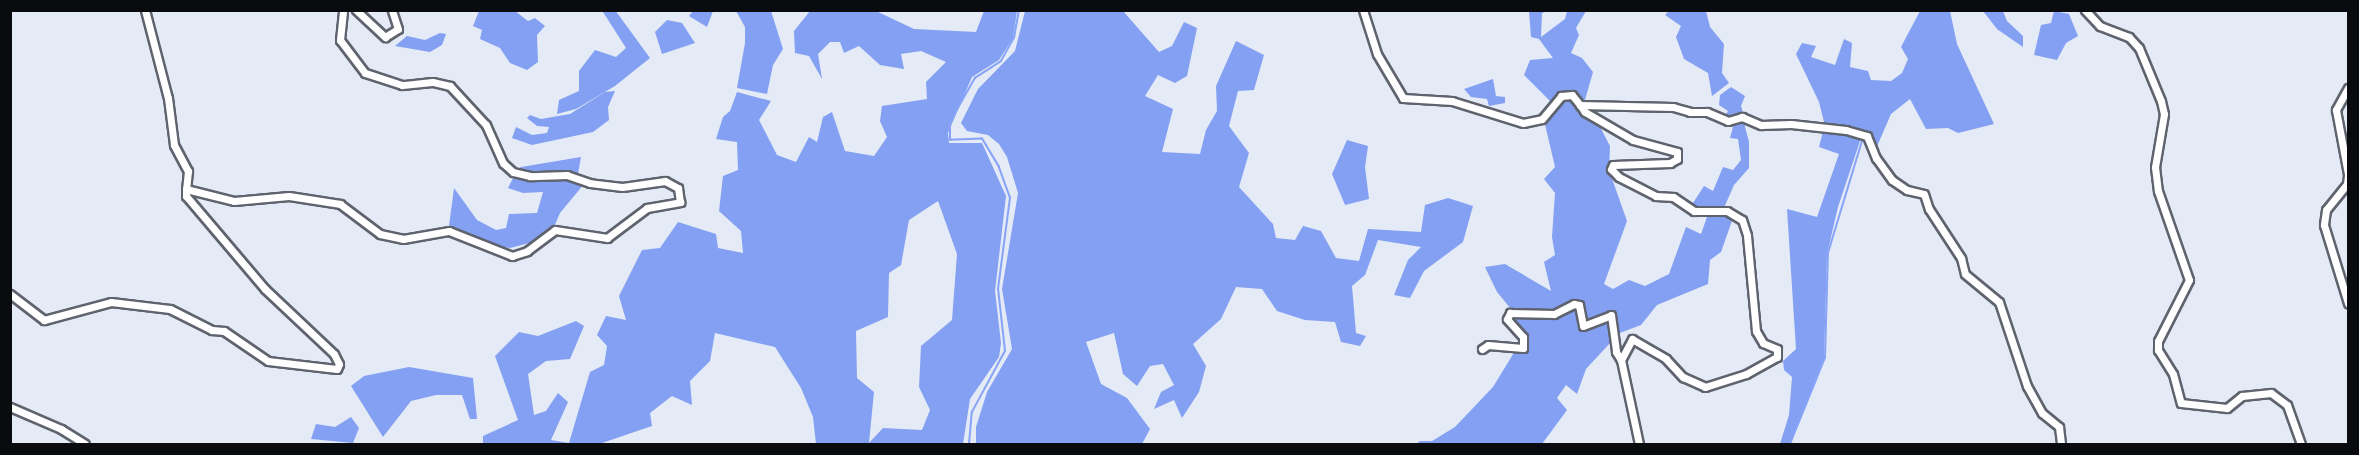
<!DOCTYPE html>
<style>
body{margin:0}
#map{position:relative;width:2359px;height:455px;overflow:hidden;background:#e4eaf6;font-family:"Golos Text",sans-serif}
div>[style]{position:absolute}
.forest>*{inset:0;background:#83a0f2}
.stream>*{height:1.5px;margin:-0.75px;padding:0 0.75px;transform-origin:0.75px;border-radius:0.75px;background:#86a3f7}
.roads{filter:drop-shadow(2px 0 #5f636e) drop-shadow(-2px 0 #5f636e) drop-shadow(0 2px #5f636e) drop-shadow(0 -2px #5f636e)}
.minor>*{height:7px;margin:-3.5px;padding:0 3.5px;transform-origin:3.5px;border-radius:3.5px;background:#fff}
span{translate:-50% -50%;white-space:nowrap;text-align:center;line-height:1.15;-webkit-text-stroke:4.5px #fff;paint-order:stroke}
.frame{position:absolute;inset:0;border:12px solid #0a0b0f;pointer-events:none}
</style>
<div id="map">
<div class="forest">
<div style="clip-path:polygon(615px 10px,650px 58px,615px 86px,576px 109px,557px 114px,559px 100px,579px 91px,579px 71px,595px 50px,616px 57px,626px 48px,603px 12px)"></div>
<div style="clip-path:polygon(479px 11px,515px 11px,528px 21px,535px 18px,545px 26px,537px 35px,538px 62px,527px 70px,510px 63px,500px 48px,480px 39px,482px 30px,473px 26px)"></div>
<div style="clip-path:polygon(693px 11px,713px 11px,707px 27px,689px 16px)"></div>
<div style="clip-path:polygon(736px 11px,771px 11px,783px 49px,773px 65px,767px 94px,737px 88px,745px 43px,745px 27px)"></div>
<div style="clip-path:polygon(evenodd,810px 11px,876px 11px,914px 29px,976px 32px,984px 11px,1017px 11px,1013px 38px,999px 60px,972px 77px,948px 133px,949px 143px,982px 143px,1006px 196px,995px 291px,1001px 343px,999px 357px,970px 399px,963px 444px,816px 444px,813px 417px,801px 388px,775px 347px,715px 333px,710px 361px,690px 381px,692px 405px,672px 396px,650px 413px,652px 426px,599px 444px,483px 444px,483px 436px,518px 420px,495px 356px,519px 332px,538px 336px,576px 321px,584px 326px,570px 359px,546px 361px,528px 374px,534px 415px,546px 411px,558px 393px,568px 402px,551px 440px,569px 443px,590px 372px,604px 365px,607px 346px,597px 335px,606px 316px,626px 320px,619px 296px,642px 250px,660px 248px,678px 222px,716px 234px,718px 248px,743px 253px,741px 231px,719px 211px,723px 176px,738px 170px,737px 142px,716px 139px,723px 117px,730px 111px,737px 92px,771px 101px,759px 120px,777px 155px,796px 162px,809px 137px,817px 142px,823px 117px,832px 112px,845px 151px,874px 156px,887px 137px,880px 121px,882px 106px,927px 99px,926px 82px,946px 62px,921px 51px,901px 54px,904px 69px,880px 65px,859px 46px,844px 53px,840px 42px,830px 42px,818px 54px,822px 79px,809px 56px,795px 53px,794px 31px,810px 11px,938px 201px,957px 254px,952px 320px,921px 346px,919px 387px,930px 410px,922px 430px,883px 428px,869px 443px,874px 392px,857px 378px,856px 331px,888px 317px,889px 273px,901px 265px,909px 220px,938px 201px)"></div>
<div style="clip-path:polygon(1025px 11px,1123px 11px,1159px 52px,1172px 46px,1184px 22px,1197px 28px,1187px 76px,1175px 83px,1158px 75px,1145px 96px,1173px 109px,1162px 152px,1200px 154px,1206px 130px,1217px 111px,1216px 86px,1236px 41px,1264px 55px,1254px 90px,1238px 91px,1229px 126px,1249px 153px,1239px 187px,1273px 224px,1276px 238px,1295px 240px,1303px 226px,1321px 231px,1336px 258px,1359px 261px,1368px 229px,1421px 232px,1425px 205px,1448px 198px,1473px 206px,1463px 242px,1424px 271px,1410px 298px,1394px 295px,1408px 260px,1421px 247px,1378px 240px,1365px 275px,1352px 286px,1356px 333px,1366px 336px,1360px 346px,1341px 342px,1335px 322px,1305px 320px,1277px 311px,1262px 289px,1236px 287px,1221px 319px,1193px 344px,1206px 366px,1199px 392px,1182px 418px,1174px 400px,1154px 409px,1161px 392px,1174px 385px,1163px 364px,1150px 366px,1137px 386px,1123px 374px,1114px 333px,1086px 342px,1101px 384px,1127px 398px,1150px 429px,1142px 444px,976px 444px,976px 427px,987px 392px,1012px 349px,1002px 289px,1018px 193px,1007px 157px,999px 144px,988px 135px,967px 131px,961px 123px,978px 89px,1015px 51px)"></div>
<div style="clip-path:polygon(1529px 11px,1548px 11px,1542px 13px,1541px 37px,1565px 19px,1567px 11px,1586px 11px,1576px 28px,1579px 35px,1571px 53px,1582px 58px,1593px 72px,1585px 100px,1571px 93px,1552px 103px,1524px 75px,1530px 60px,1553px 58px,1539px 39px,1531px 37px)"></div>
<div style="clip-path:polygon(1669px 11px,1706px 11px,1710px 27px,1724px 44px,1722px 73px,1729px 83px,1712px 96px,1708px 73px,1684px 59px,1676px 37px,1681px 26px,1665px 15px)"></div>
<div style="clip-path:polygon(1920px 11px,1950px 11px,1957px 44px,1994px 124px,1958px 133px,1948px 128px,1926px 129px,1910px 99px,1891px 114px,1875px 151px,1872px 139px,1863px 131px,1825px 126px,1819px 102px,1796px 54px,1802px 43px,1816px 46px,1811px 57px,1835px 65px,1844px 39px,1852px 43px,1850px 67px,1868px 71px,1871px 80px,1891px 81px,1902px 73px,1908px 59px,1901px 47px)"></div>
<div style="clip-path:polygon(1983px 11px,2003px 11px,2007px 21px,2023px 36px,2023px 47px,1997px 29px)"></div>
<div style="clip-path:polygon(2054px 11px,2069px 14px,2078px 36px,2066px 43px,2057px 60px,2034px 55px,2041px 25px,2051px 23px)"></div>
<div style="clip-path:polygon(667px 20px,682px 23px,695px 43px,662px 54px,655px 32px)"></div>
<div style="clip-path:polygon(440px 33px,446px 34px,442px 45px,430px 52px,395px 46px,407px 36px,425px 40px)"></div>
<div style="clip-path:polygon(1493px 79px,1496px 96px,1505px 97px,1505px 103px,1489px 106px,1487px 99px,1471px 97px,1464px 89px)"></div>
<div style="clip-path:polygon(1731px 87px,1745px 96px,1741px 106px,1744px 116px,1732px 120px,1724px 118px,1728px 111px,1719px 105px,1720px 95px)"></div>
<div style="clip-path:polygon(615px 91px,608px 107px,609px 120px,593px 132px,532px 145px,512px 138px,516px 127px,532px 135px,547px 133px,549px 127px,537px 126px,527px 118px,530px 115px,541px 119px,570px 114px,605px 92px)"></div>
<div style="clip-path:polygon(1572px 97px,1583px 114px,1597px 121px,1610px 146px,1609px 170px,1627px 221px,1604px 284px,1613px 289px,1629px 280px,1645px 286px,1669px 274px,1686px 227px,1701px 234px,1707px 217px,1722px 214px,1733px 218px,1721px 252px,1710px 260px,1708px 284px,1657px 305px,1641px 325px,1617px 334px,1614px 314px,1587px 324px,1581px 304px,1545px 312px,1511px 309px,1497px 292px,1485px 267px,1505px 264px,1551px 291px,1544px 262px,1555px 255px,1552px 237px,1555px 193px,1544px 179px,1555px 167px,1544px 120px,1562px 98px)"></div>
<div style="clip-path:polygon(1743px 119px,1749px 142px,1749px 168px,1734px 185px,1723px 210px,1699px 212px,1691px 206px,1704px 186px,1713px 191px,1723px 167px,1733px 170px,1741px 160px,1738px 139px,1730px 138px,1734px 123px)"></div>
<div style="clip-path:polygon(1823px 131px,1862px 135px,1838px 207px,1827px 254px,1824px 358px,1790px 444px,1780px 444px,1789px 415px,1792px 377px,1784px 370px,1783px 361px,1796px 349px,1787px 209px,1817px 217px,1839px 154px,1819px 147px)"></div>
<div style="clip-path:polygon(1347px 140px,1368px 146px,1365px 167px,1369px 199px,1345px 205px,1332px 174px)"></div>
<div style="clip-path:polygon(581px 157px,578px 174px,515px 170px,521px 167px)"></div>
<div style="clip-path:polygon(515px 174px,563px 176px,584px 184px,560px 213px,554px 227px,533px 242px,510px 248px,491px 245px,449px 226px,454px 188px,477px 220px,496px 230px,506px 228px,509px 214px,537px 213px,543px 192px,523px 193px,508px 188px)"></div>
<div style="clip-path:polygon(1573px 307px,1577px 308px,1577px 326px,1581px 329px,1608px 319px,1611px 342px,1586px 369px,1577px 394px,1566px 385px,1557px 398px,1567px 410px,1542px 444px,1416px 444px,1420px 441px,1432px 441px,1455px 427px,1493px 387px,1515px 351px,1524px 350px,1526px 334px,1510px 316px,1556px 316px)"></div>
<div style="clip-path:polygon(409px 367px,473px 378px,477px 419px,470px 419px,462px 395px,436px 395px,411px 401px,383px 437px,351px 386px,364px 376px)"></div>
<div style="clip-path:polygon(351px 417px,359px 428px,353px 443px,311px 439px,316px 424px,335px 427px)"></div>
</div>
<div class="stream">
<div style="left:1864px;top:133px;width:29px;rotate:-72deg"></div>
<div style="left:969px;top:444px;width:32px;rotate:-85deg"></div>
<div style="left:972px;top:412px;width:69px;rotate:-61.6deg"></div>
<div style="left:1005px;top:351px;width:62px;rotate:-96.4deg"></div>
<div style="left:998px;top:289px;width:92px;rotate:-82.5deg"></div>
<div style="left:1010px;top:198px;width:33px;rotate:-110deg"></div>
<div style="left:999px;top:167px;width:33px;rotate:-121deg"></div>
<div style="left:982px;top:139px;width:32px;rotate:178deg"></div>
<div style="left:950px;top:140px;width:18px;rotate:-90deg"></div>
<div style="left:950px;top:122px;width:51px;rotate:-60.4deg"></div>
<div style="left:975px;top:78px;width:31px;rotate:-33deg"></div>
<div style="left:1001px;top:61px;width:26px;rotate:-61deg"></div>
<div style="left:1014px;top:38px;width:28px;rotate:-80deg"></div>
<div style="left:1790px;top:444px;width:93px;rotate:-67.9deg"></div>
<div style="left:1825px;top:358px;width:105px;rotate:-88.4deg"></div>
<div style="left:1828px;top:253px;width:120px;rotate:-73.1deg"></div>
</div>
<div class="roads">
<div class="minor">
<div style="left:145px;top:10px;width:91px;rotate:75.4deg"></div>
<div style="left:168px;top:98px;width:47px;rotate:82.7deg"></div>
<div style="left:174px;top:145px;width:30px;rotate:62deg"></div>
<div style="left:188px;top:171px;width:18px;rotate:96deg"></div>
<div style="left:356px;top:10px;width:40px;rotate:43deg"></div>
<div style="left:385px;top:37px;width:15px;rotate:-32deg"></div>
<div style="left:398px;top:29px;width:20px;rotate:-108deg"></div>
<div style="left:1363px;top:10px;width:46px;rotate:72.3deg"></div>
<div style="left:1377px;top:54px;width:51px;rotate:59.4deg"></div>
<div style="left:1403px;top:98px;width:49px;rotate:3.5deg"></div>
<div style="left:1452px;top:101px;width:74px;rotate:17.2deg"></div>
<div style="left:1523px;top:123px;width:19px;rotate:-12deg"></div>
<div style="left:1542px;top:119px;width:30px;rotate:-50deg"></div>
<div style="left:1561px;top:96px;width:11px;rotate:-5deg"></div>
<div style="left:1572px;top:95px;width:13px;rotate:51deg"></div>
<div style="left:2085px;top:10px;width:22px;rotate:47deg"></div>
<div style="left:2100px;top:26px;width:31px;rotate:21deg"></div>
<div style="left:2129px;top:37px;width:15px;rotate:48deg"></div>
<div style="left:2139px;top:48px;width:57px;rotate:67.5deg"></div>
<div style="left:2161px;top:101px;width:13px;rotate:77deg"></div>
<div style="left:2164px;top:114px;width:54px;rotate:99.6deg"></div>
<div style="left:2155px;top:167px;width:24px;rotate:83deg"></div>
<div style="left:2158px;top:191px;width:94px;rotate:70.8deg"></div>
<div style="left:2189px;top:280px;width:68px;rotate:116.9deg"></div>
<div style="left:2158px;top:341px;width:9px;rotate:90deg"></div>
<div style="left:2158px;top:350px;width:28px;rotate:58deg"></div>
<div style="left:2173px;top:374px;width:30px;rotate:75deg"></div>
<div style="left:2181px;top:403px;width:46px;rotate:6.2deg"></div>
<div style="left:2227px;top:408px;width:19px;rotate:-39deg"></div>
<div style="left:2242px;top:396px;width:29px;rotate:-6deg"></div>
<div style="left:2271px;top:393px;width:20px;rotate:37deg"></div>
<div style="left:2287px;top:405px;width:41px;rotate:70.3deg"></div>
<div style="left:2348px;top:88px;width:25px;rotate:119deg"></div>
<div style="left:2336px;top:110px;width:65px;rotate:79.4deg"></div>
<div style="left:2348px;top:175px;width:9px;rotate:96deg"></div>
<div style="left:2347px;top:184px;width:33px;rotate:129deg"></div>
<div style="left:2326px;top:210px;width:15px;rotate:98deg"></div>
<div style="left:2324px;top:225px;width:82px;rotate:72.9deg"></div>
<div style="left:10px;top:294px;width:43px;rotate:37.4deg"></div>
<div style="left:44px;top:320px;width:69px;rotate:-15deg"></div>
<div style="left:111px;top:302px;width:59px;rotate:6.8deg"></div>
<div style="left:170px;top:309px;width:47px;rotate:26.6deg"></div>
<div style="left:212px;top:330px;width:12px;rotate:5deg"></div>
<div style="left:224px;top:331px;width:53px;rotate:34.3deg"></div>
<div style="left:268px;top:361px;width:69px;rotate:6.6deg"></div>
<div style="left:337px;top:369px;width:5px;rotate:-68deg"></div>
<div style="left:339px;top:364px;width:11px;rotate:-117deg"></div>
<div style="left:334px;top:354px;width:95px;rotate:-136.7deg"></div>
<div style="left:265px;top:289px;width:122px;rotate:-130.3deg"></div>
<div style="left:186px;top:196px;width:7px;rotate:-90deg"></div>
<div style="left:186px;top:189px;width:49px;rotate:14deg"></div>
<div style="left:234px;top:201px;width:55px;rotate:-5.2deg"></div>
<div style="left:289px;top:196px;width:52px;rotate:8.9deg"></div>
<div style="left:340px;top:204px;width:50px;rotate:36.9deg"></div>
<div style="left:380px;top:234px;width:24px;rotate:12deg"></div>
<div style="left:403px;top:239px;width:47px;rotate:-9.9deg"></div>
<div style="left:449px;top:231px;width:68px;rotate:21.6deg"></div>
<div style="left:512px;top:256px;width:16px;rotate:-18deg"></div>
<div style="left:527px;top:251px;width:35px;rotate:-37deg"></div>
<div style="left:555px;top:230px;width:53px;rotate:8.7deg"></div>
<div style="left:607px;top:238px;width:50px;rotate:-36.9deg"></div>
<div style="left:647px;top:208px;width:34px;rotate:-10deg"></div>
<div style="left:680px;top:202px;width:14px;rotate:-98deg"></div>
<div style="left:678px;top:188px;width:15px;rotate:-152deg"></div>
<div style="left:665px;top:181px;width:43px;rotate:172.1deg"></div>
<div style="left:622px;top:187px;width:32px;rotate:-173deg"></div>
<div style="left:590px;top:183px;width:24px;rotate:-161deg"></div>
<div style="left:567px;top:175px;width:37px;rotate:178deg"></div>
<div style="left:530px;top:176px;width:17px;rotate:-167deg"></div>
<div style="left:513px;top:172px;width:13px;rotate:-138deg"></div>
<div style="left:503px;top:163px;width:42px;rotate:-114.1deg"></div>
<div style="left:486px;top:125px;width:53px;rotate:-132.7deg"></div>
<div style="left:450px;top:86px;width:18px;rotate:-167deg"></div>
<div style="left:432px;top:82px;width:30px;rotate:174deg"></div>
<div style="left:402px;top:85px;width:39px;rotate:-162deg"></div>
<div style="left:365px;top:73px;width:41px;rotate:-127.1deg"></div>
<div style="left:340px;top:40px;width:30px;rotate:-84deg"></div>
<div style="left:1482px;top:349px;width:7px;rotate:-34deg"></div>
<div style="left:1488px;top:345px;width:35px;rotate:5deg"></div>
<div style="left:1523px;top:348px;width:11px;rotate:-90deg"></div>
<div style="left:1523px;top:337px;width:24px;rotate:-132deg"></div>
<div style="left:1507px;top:319px;width:7px;rotate:-63deg"></div>
<div style="left:1510px;top:313px;width:44px;rotate:1.3deg"></div>
<div style="left:1554px;top:314px;width:22px;rotate:-27deg"></div>
<div style="left:1574px;top:304px;width:5px;rotate:11deg"></div>
<div style="left:1579px;top:305px;width:21px;rotate:79deg"></div>
<div style="left:1583px;top:326px;width:30px;rotate:-21deg"></div>
<div style="left:1611px;top:315px;width:37px;rotate:82deg"></div>
<div style="left:1616px;top:352px;width:9px;rotate:58deg"></div>
<div style="left:1621px;top:360px;width:24px;rotate:-62deg"></div>
<div style="left:1632px;top:339px;width:39px;rotate:30deg"></div>
<div style="left:1666px;top:359px;width:25px;rotate:47deg"></div>
<div style="left:1683px;top:377px;width:24px;rotate:24deg"></div>
<div style="left:1705px;top:387px;width:43px;rotate:-17.6deg"></div>
<div style="left:1746px;top:374px;width:35px;rotate:-29deg"></div>
<div style="left:1777px;top:357px;width:8px;rotate:-90deg"></div>
<div style="left:1777px;top:349px;width:15px;rotate:-157deg"></div>
<div style="left:1763px;top:343px;width:14px;rotate:-120deg"></div>
<div style="left:1756px;top:331px;width:96px;rotate:-95.4deg"></div>
<div style="left:1747px;top:235px;width:16px;rotate:-108deg"></div>
<div style="left:1742px;top:220px;width:17px;rotate:-149deg"></div>
<div style="left:1727px;top:211px;width:33px;rotate:180deg"></div>
<div style="left:1694px;top:211px;width:25px;rotate:-146deg"></div>
<div style="left:1673px;top:197px;width:17px;rotate:-177deg"></div>
<div style="left:1656px;top:196px;width:42px;rotate:-152.8deg"></div>
<div style="left:1619px;top:177px;width:11px;rotate:-135deg"></div>
<div style="left:1611px;top:169px;width:4px;rotate:-63deg"></div>
<div style="left:1613px;top:165px;width:57px;rotate:-2deg"></div>
<div style="left:1670px;top:163px;width:8px;rotate:-30deg"></div>
<div style="left:1677px;top:159px;width:7px;rotate:-90deg"></div>
<div style="left:1677px;top:152px;width:46px;rotate:-164.7deg"></div>
<div style="left:1633px;top:140px;width:56px;rotate:-149.7deg"></div>
<div style="left:1585px;top:112px;width:9px;rotate:-126deg"></div>
<div style="left:1580px;top:105px;width:93px;rotate:1.2deg"></div>
<div style="left:1673px;top:107px;width:18px;rotate:16deg"></div>
<div style="left:1690px;top:112px;width:17px"></div>
<div style="left:1707px;top:112px;width:23px;rotate:23deg"></div>
<div style="left:1728px;top:121px;width:15px;rotate:-16deg"></div>
<div style="left:1742px;top:117px;width:21px;rotate:23deg"></div>
<div style="left:1761px;top:125px;width:30px;rotate:-2deg"></div>
<div style="left:1791px;top:124px;width:55px;rotate:6.2deg"></div>
<div style="left:1846px;top:130px;width:22px;rotate:16deg"></div>
<div style="left:1867px;top:136px;width:24px;rotate:68deg"></div>
<div style="left:1876px;top:158px;width:27px;rotate:54deg"></div>
<div style="left:1892px;top:180px;width:18px;rotate:34deg"></div>
<div style="left:1907px;top:190px;width:17px;rotate:13deg"></div>
<div style="left:1924px;top:194px;width:16px;rotate:72deg"></div>
<div style="left:1929px;top:209px;width:59px;rotate:56.9deg"></div>
<div style="left:1961px;top:258px;width:16px;rotate:76deg"></div>
<div style="left:1965px;top:274px;width:44px;rotate:39.5deg"></div>
<div style="left:1999px;top:302px;width:89px;rotate:71.6deg"></div>
<div style="left:2027px;top:386px;width:31px;rotate:61deg"></div>
<div style="left:2042px;top:413px;width:22px;rotate:39deg"></div>
<div style="left:2059px;top:427px;width:17px;rotate:83deg"></div>
<div style="left:1621px;top:360px;width:86px;rotate:77.9deg"></div>
<div style="left:10px;top:407px;width:56px;rotate:23.3deg"></div>
<div style="left:61px;top:429px;width:28px;rotate:32deg"></div>
</div>
</div>
<div class="frame"></div>
</div>
